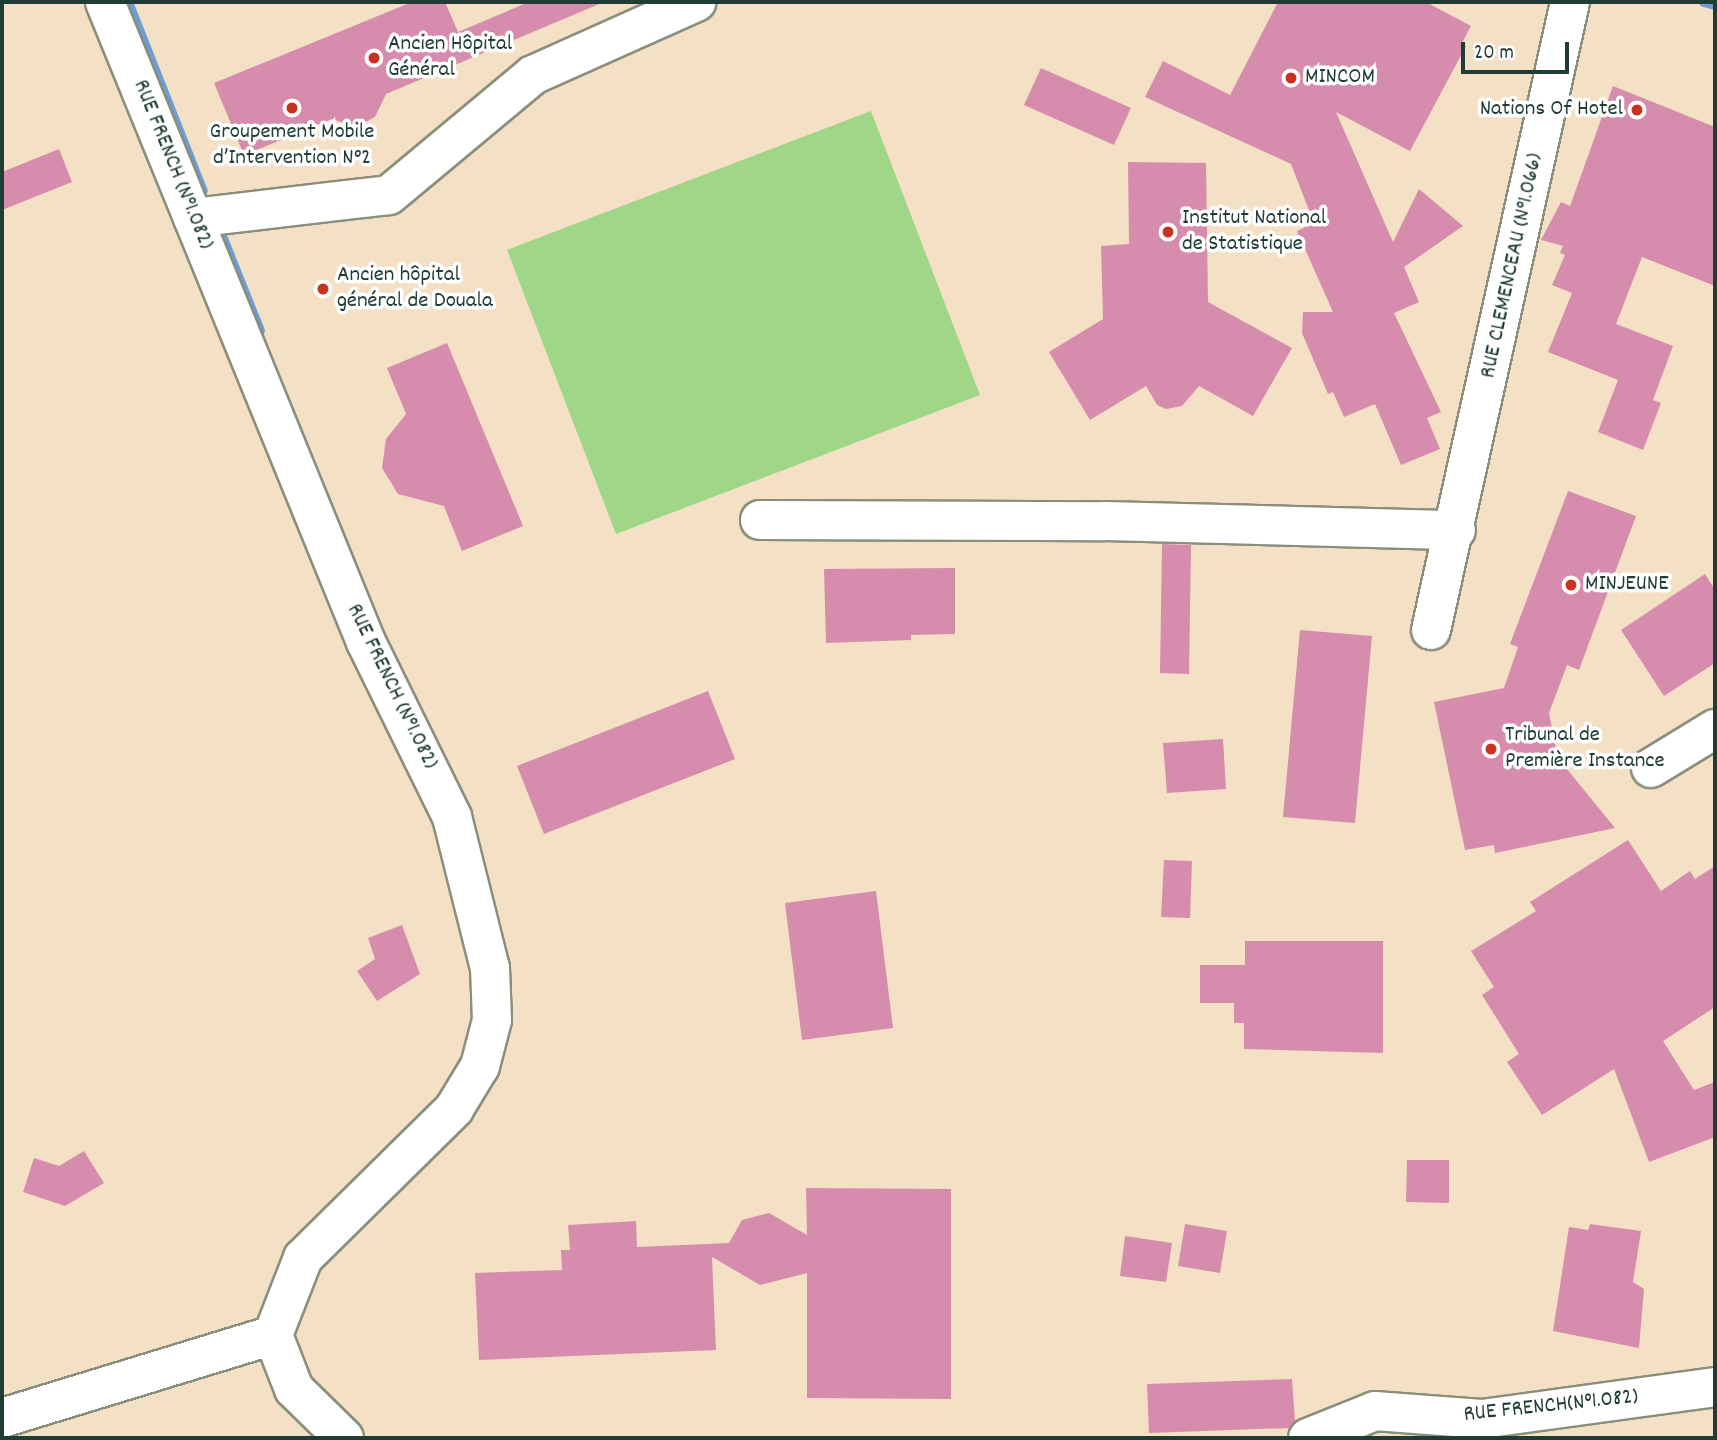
<!DOCTYPE html>
<meta charset="utf-8">
<style>
body{margin:0}
#map{position:relative;width:1717px;height:1440px;overflow:hidden;background:#f4e0c5;font-family:Dekko,sans-serif}
div>[style]{position:absolute}
.green>*{inset:0;background:#a0d687}
.stream>*{height:10px;margin:-5px;padding:0 5px;transform-origin:5px;border-radius:5px;background:#6b9ed6}
.building>*{inset:0;background:#d68cac}
.roads{filter:drop-shadow(2px 0 #8a8e7c) drop-shadow(-2px 0 #8a8e7c) drop-shadow(0 2px #8a8e7c) drop-shadow(0 -2px #8a8e7c)}
.minor>*{height:38px;margin:-19px;padding:0 19px;transform-origin:19px;border-radius:19px;background:#fff}
.dots>*{width:19px;height:19px;translate:-50% -50%;box-sizing:border-box;border:4px solid #fff;border-radius:50%}
span{translate:-50% -50%;white-space:nowrap;text-align:center;line-height:1.15;-webkit-text-stroke:7px #fff;paint-order:stroke}
.poi-label{font-size:23px;color:#1f3d34}
.left{translate:0 -50%;text-align:left}
.right{translate:-100% -50%;text-align:right}
.street-label{font-size:23px;color:#1f3d34}
.frame{position:absolute;inset:0;border:4px solid #1f3d34;pointer-events:none}
.scale{position:absolute;left:1461px;top:42px;width:108px;height:32px;box-sizing:border-box;border:4px solid #1f3d34;border-top:0;padding-left:9px;font-size:21px;line-height:24px;white-space:nowrap;color:#1f3d34;-webkit-text-stroke:5px #fff;paint-order:stroke}
</style>
<div id="map">
<div class="green">
<div style="clip-path:polygon(871px 111px,980px 395px,616px 534px,507px 250px)"></div>
</div>
<div class="stream">
<div style="left:128px;top:2px;width:203px;rotate:68.4deg"></div>
<div style="left:1704px;top:2px;width:11px;rotate:15deg"></div>
<div style="left:222px;top:236px;width:102px;rotate:68.2deg"></div>
</div>
<div class="building">
<div style="clip-path:polygon(412px 2px,445px 2px,458px 32px,529px 2px,604px 2px,386px 94px,375px 117px,356px 127px,332px 119px,244px 155px,214px 83px)"></div>
<div style="clip-path:polygon(1278px 2px,1426px 2px,1471px 26px,1462px 43px,1466px 46px,1410px 151px,1336px 112px,1393px 242px,1419px 189px,1463px 226px,1404px 267px,1419px 302px,1394px 313px,1441px 412px,1427px 418px,1440px 449px,1401px 465px,1375px 404px,1344px 417px,1333px 392px,1328px 394px,1302px 333px,1303px 312px,1333px 312px,1297px 231px,1314px 223px,1291px 164px,1145px 97px,1163px 61px,1230px 95px)"></div>
<div style="clip-path:polygon(1041px 68px,1131px 108px,1114px 145px,1024px 105px)"></div>
<div style="clip-path:polygon(1613px 86px,1715px 127px,1715px 286px,1642px 257px,1616px 324px,1673px 346px,1653px 400px,1661px 403px,1643px 450px,1598px 432px,1618px 380px,1548px 352px,1572px 293px,1552px 285px,1565px 255px,1560px 253px,1563px 246px,1541px 240px,1561px 202px,1570px 206px)"></div>
<div style="clip-path:polygon(59px 149px,72px 182px,2px 210px,2px 172px)"></div>
<div style="clip-path:polygon(1128px 162px,1206px 163px,1208px 302px,1292px 348px,1253px 416px,1199px 386px,1182px 406px,1166px 409px,1157px 405px,1146px 386px,1090px 420px,1049px 352px,1103px 319px,1101px 246px,1129px 244px)"></div>
<div style="clip-path:polygon(447px 343px,523px 526px,462px 551px,444px 506px,398px 494px,382px 468px,386px 439px,406px 414px,387px 368px)"></div>
<div style="clip-path:polygon(1568px 491px,1636px 516px,1579px 670px,1567px 665px,1549px 713px,1558px 758px,1615px 828px,1495px 853px,1494px 845px,1465px 850px,1434px 702px,1504px 688px,1518px 647px,1510px 644px)"></div>
<div style="clip-path:polygon(1162px 544px,1191px 545px,1189px 674px,1160px 673px)"></div>
<div style="clip-path:polygon(955px 568px,955px 634px,911px 635px,911px 640px,826px 643px,824px 569px)"></div>
<div style="clip-path:polygon(1705px 574px,1715px 590px,1715px 663px,1664px 696px,1621px 630px)"></div>
<div style="clip-path:polygon(1300px 630px,1372px 636px,1355px 823px,1283px 817px)"></div>
<div style="clip-path:polygon(708px 691px,735px 759px,544px 834px,517px 766px)"></div>
<div style="clip-path:polygon(1223px 739px,1226px 789px,1167px 793px,1163px 743px)"></div>
<div style="clip-path:polygon(1628px 840px,1661px 891px,1690px 871px,1695px 879px,1715px 866px,1715px 1007px,1663px 1041px,1694px 1090px,1715px 1082px,1715px 1137px,1649px 1162px,1614px 1069px,1542px 1115px,1507px 1062px,1519px 1054px,1482px 995px,1494px 987px,1471px 951px,1536px 911px,1530px 902px)"></div>
<div style="clip-path:polygon(1164px 860px,1192px 861px,1190px 918px,1161px 917px)"></div>
<div style="clip-path:polygon(876px 891px,893px 1028px,802px 1040px,785px 903px)"></div>
<div style="clip-path:polygon(402px 925px,420px 974px,377px 1001px,357px 971px,375px 959px,368px 938px)"></div>
<div style="clip-path:polygon(1245px 941px,1383px 941px,1383px 1053px,1244px 1049px,1244px 1023px,1234px 1023px,1234px 1003px,1200px 1003px,1200px 965px,1245px 965px)"></div>
<div style="clip-path:polygon(84px 1151px,104px 1183px,65px 1206px,23px 1192px,34px 1158px,59px 1166px)"></div>
<div style="clip-path:polygon(1407px 1160px,1449px 1160px,1449px 1203px,1406px 1202px)"></div>
<div style="clip-path:polygon(806px 1188px,951px 1189px,951px 1399px,807px 1398px,807px 1273px,760px 1285px,712px 1257px,716px 1350px,479px 1360px,475px 1273px,562px 1270px,561px 1250px,570px 1250px,568px 1225px,636px 1221px,637px 1247px,729px 1243px,742px 1220px,769px 1213px,807px 1235px)"></div>
<div style="clip-path:polygon(1185px 1224px,1227px 1231px,1220px 1273px,1178px 1266px)"></div>
<div style="clip-path:polygon(1590px 1224px,1641px 1231px,1633px 1282px,1644px 1289px,1639px 1348px,1553px 1331px,1569px 1227px,1588px 1230px)"></div>
<div style="clip-path:polygon(1125px 1236px,1172px 1243px,1166px 1282px,1120px 1276px)"></div>
<div style="clip-path:polygon(1292px 1379px,1295px 1422px,1289px 1428px,1149px 1433px,1147px 1384px)"></div>
</div>
<div class="roads">
<div class="minor">
<div style="left:105px;top:2px;width:691px;rotate:67.81deg"></div>
<div style="left:366px;top:642px;width:195px;rotate:63.8deg"></div>
<div style="left:452px;top:817px;width:156px;rotate:75.9deg"></div>
<div style="left:490px;top:968px;width:52px;rotate:87.8deg"></div>
<div style="left:492px;top:1020px;width:48px;rotate:104.6deg"></div>
<div style="left:480px;top:1066px;width:50px;rotate:121.2deg"></div>
<div style="left:454px;top:1109px;width:212px;rotate:135.4deg"></div>
<div style="left:303px;top:1258px;width:83px;rotate:111.3deg"></div>
<div style="left:193px;top:218px;width:197px;rotate:-6.7deg"></div>
<div style="left:389px;top:195px;width:187px;rotate:-39.8deg"></div>
<div style="left:533px;top:75px;width:179px;rotate:-24.1deg"></div>
<div style="left:760px;top:520px;width:345px;rotate:0.2deg"></div>
<div style="left:1105px;top:521px;width:351px;rotate:1.5deg"></div>
<div style="left:1431px;top:630px;width:643px;rotate:-77.52deg"></div>
<div style="left:1651px;top:768px;width:75px;rotate:-31.4deg"></div>
<div style="left:273px;top:1335px;width:58px;rotate:68.7deg"></div>
<div style="left:294px;top:1389px;width:70px;rotate:44.4deg"></div>
<div style="left:2px;top:1418px;width:283px;rotate:-17deg"></div>
<div style="left:1308px;top:1438px;width:72px;rotate:-21.9deg"></div>
<div style="left:1375px;top:1411px;width:107px;rotate:4.3deg"></div>
<div style="left:1482px;top:1419px;width:235px;rotate:-7.8deg"></div>
</div>
</div>
<div class="dots">
<div style="left:374px;top:58px;background:#c8321e"></div>
<div style="left:1291px;top:78px;background:#c8321e"></div>
<div style="left:292px;top:108px;background:#c8321e"></div>
<div style="left:1637px;top:110px;background:#c8321e"></div>
<div style="left:1168px;top:232px;background:#c8321e"></div>
<div style="left:323px;top:289px;background:#c8321e"></div>
<div style="left:1571px;top:585px;background:#c8321e"></div>
<div style="left:1491px;top:749px;background:#c8321e"></div>
</div>
<div class="poi-label">
<span class="left" style="left:388px;top:58px">Ancien Hôpital<br>Général</span>
<span class="left" style="left:1305px;top:78px">MINCOM</span>
<span class="right" style="left:1623px;top:110px">Nations Of Hotel</span>
<span style="left:292px;top:146px">Groupement Mobile<br>d’Intervention N°2</span>
<span class="left" style="left:1182px;top:232px">Institut National<br>de Statistique</span>
<span class="left" style="left:337px;top:289px">Ancien hôpital<br>général de Douala</span>
<span class="left" style="left:1585px;top:585px">MINJEUNE</span>
<span class="left" style="left:1505px;top:749px">Tribunal de<br>Première Instance</span>
</div>
<div class="street-label">
<span style="left:172px;top:165px;rotate:68deg">RUE FRENCH (N°1.082)</span>
<span style="left:1513px;top:266px;rotate:-78deg">RUE CLEMENCEAU (N°1.066)</span>
<span style="left:391px;top:687px;rotate:64deg">RUE FRENCH (N°1.082)</span>
<span style="left:1551px;top:1407px;rotate:-6deg">RUE FRENCH(N°1.082)</span>
</div>
<div class="frame"></div>
<div class="scale">20 m</div>
</div>
